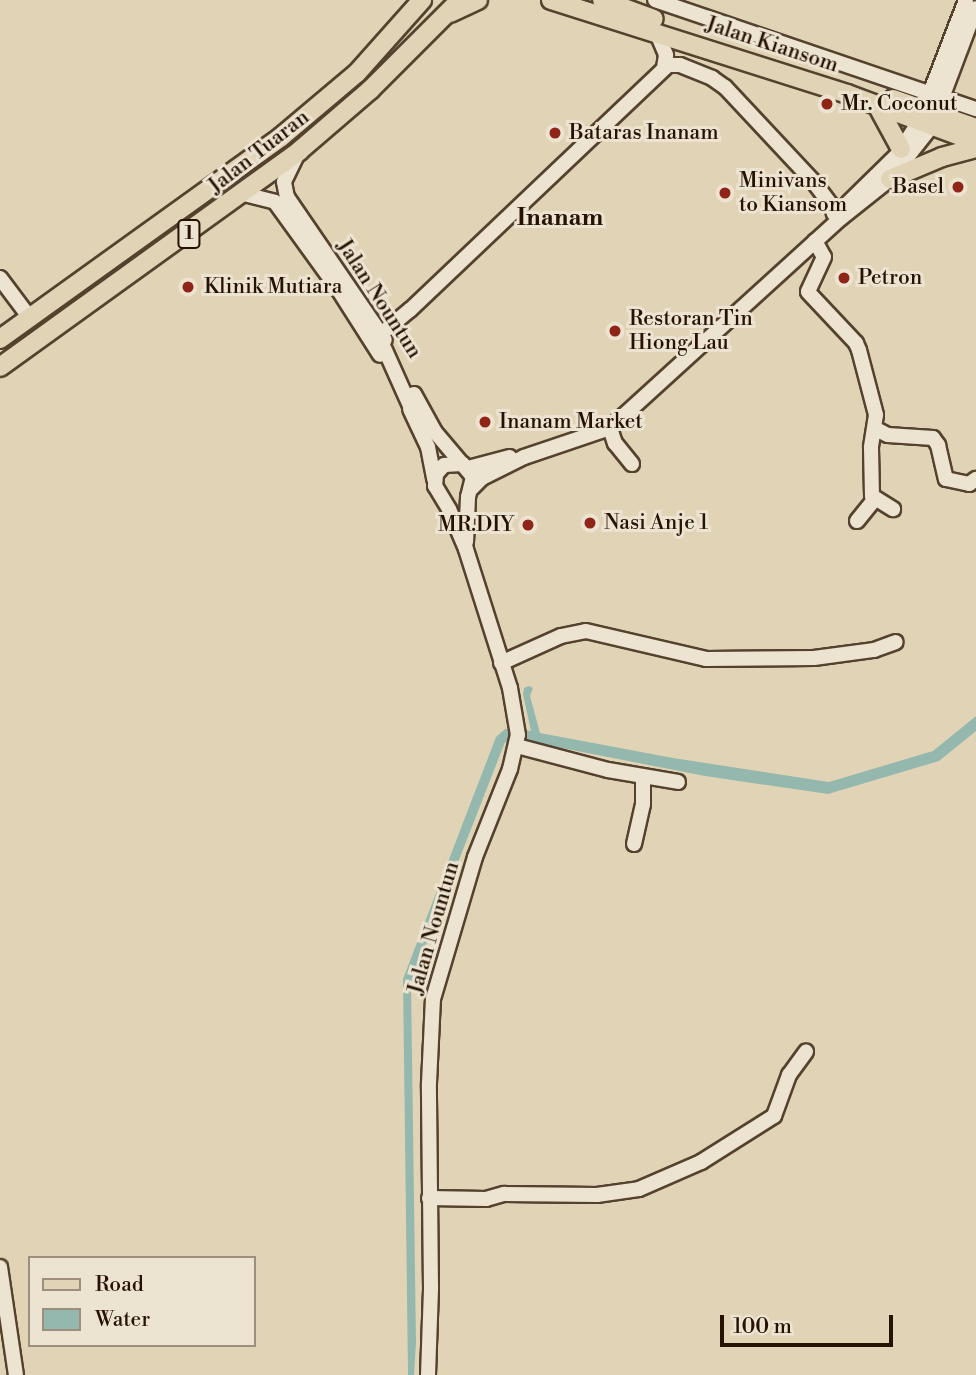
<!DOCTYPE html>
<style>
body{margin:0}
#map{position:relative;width:976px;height:1375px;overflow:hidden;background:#e1d4b6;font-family:"Libre Bodoni",serif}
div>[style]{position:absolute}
.water>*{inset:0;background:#94b8ad}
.roads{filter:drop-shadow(2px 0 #54422e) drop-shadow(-2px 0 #54422e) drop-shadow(0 2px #54422e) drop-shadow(0 -2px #54422e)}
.minor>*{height:14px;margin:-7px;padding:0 7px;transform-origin:7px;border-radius:7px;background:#ece3d0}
.major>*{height:18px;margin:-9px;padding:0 9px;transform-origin:9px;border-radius:9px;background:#e1d4b6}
.dots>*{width:19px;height:19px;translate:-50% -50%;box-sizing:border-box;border:4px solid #ece3d0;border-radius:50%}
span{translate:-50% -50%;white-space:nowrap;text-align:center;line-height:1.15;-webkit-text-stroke:6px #ece3d0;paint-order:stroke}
.shield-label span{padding:2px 5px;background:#ece3d0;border:2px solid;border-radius:5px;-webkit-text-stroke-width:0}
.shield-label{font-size:19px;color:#251200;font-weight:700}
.street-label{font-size:21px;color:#251200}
.poi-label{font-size:21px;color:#251200}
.left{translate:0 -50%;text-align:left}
.right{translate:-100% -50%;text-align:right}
.quarter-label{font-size:24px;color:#251200;font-weight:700}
.legend{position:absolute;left:28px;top:1256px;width:228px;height:91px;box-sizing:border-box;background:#ece3d0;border:2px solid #9c8f7d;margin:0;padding:9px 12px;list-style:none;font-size:21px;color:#251200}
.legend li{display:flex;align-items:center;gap:14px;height:35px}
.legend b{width:35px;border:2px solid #9c8f7d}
.scale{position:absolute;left:720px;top:1315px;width:173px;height:32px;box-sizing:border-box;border:4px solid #251200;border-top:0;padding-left:9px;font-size:21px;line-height:24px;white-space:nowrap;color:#251200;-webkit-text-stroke:5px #ece3d0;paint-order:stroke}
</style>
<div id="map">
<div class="water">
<div style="clip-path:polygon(529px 686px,533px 688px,530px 696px,540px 733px,673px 758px,829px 782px,933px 751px,976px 716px,976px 731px,939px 761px,828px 794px,705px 776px,531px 742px,505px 742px,411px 983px,416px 1343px,414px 1375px,408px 1375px,403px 979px,496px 737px,505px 729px,531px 731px,523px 694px,524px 688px)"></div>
</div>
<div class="roads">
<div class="minor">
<div style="left:655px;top:0;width:339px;rotate:18.8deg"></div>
<div style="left:656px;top:31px;width:26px;rotate:67deg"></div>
<div style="left:666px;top:55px;width:12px;rotate:99deg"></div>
<div style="left:298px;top:153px;width:32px;rotate:116deg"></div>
<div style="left:284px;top:182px;width:15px;rotate:79deg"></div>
<div style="left:287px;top:197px;width:173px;rotate:55.6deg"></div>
<div style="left:244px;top:194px;width:32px;rotate:14deg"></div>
<div style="left:275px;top:202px;width:107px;rotate:54.1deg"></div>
<div style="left:338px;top:289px;width:78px;rotate:57.5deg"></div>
<div style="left:848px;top:203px;width:70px;rotate:-44.4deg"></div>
<div style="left:898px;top:154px;width:38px;rotate:-57deg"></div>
<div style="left:919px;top:122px;width:131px;rotate:-68.9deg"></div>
<div style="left:815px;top:241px;width:18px;rotate:61deg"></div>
<div style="left:824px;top:257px;width:38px;rotate:115deg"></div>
<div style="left:808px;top:292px;width:70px;rotate:46.7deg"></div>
<div style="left:856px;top:343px;width:8px;rotate:67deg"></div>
<div style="left:859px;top:350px;width:67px;rotate:75.3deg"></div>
<div style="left:876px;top:415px;width:33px;rotate:99deg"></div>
<div style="left:871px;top:448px;width:48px;rotate:88.8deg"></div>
<div style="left:872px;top:496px;width:25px;rotate:32deg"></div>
<div style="left:0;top:278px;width:50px;rotate:53.1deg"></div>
<div style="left:414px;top:394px;width:43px;rotate:61.1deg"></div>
<div style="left:435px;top:432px;width:59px;rotate:49.8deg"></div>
<div style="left:473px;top:477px;width:21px;rotate:104deg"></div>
<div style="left:468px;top:497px;width:45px;rotate:92.5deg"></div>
<div style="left:410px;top:409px;width:42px;rotate:64.7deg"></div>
<div style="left:428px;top:447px;width:33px;rotate:79deg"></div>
<div style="left:415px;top:417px;width:83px;rotate:-114.1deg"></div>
<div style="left:381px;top:341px;width:7px;rotate:-90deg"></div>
<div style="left:381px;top:334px;width:38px;rotate:-40deg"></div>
<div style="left:410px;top:310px;width:356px;rotate:-43.5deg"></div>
<div style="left:668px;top:65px;width:12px"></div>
<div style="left:680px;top:65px;width:35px;rotate:22deg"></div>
<div style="left:712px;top:78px;width:16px;rotate:35deg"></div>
<div style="left:725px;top:87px;width:129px;rotate:46.9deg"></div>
<div style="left:813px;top:181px;width:31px;rotate:53deg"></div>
<div style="left:832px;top:206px;width:8px;rotate:76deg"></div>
<div style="left:610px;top:428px;width:16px;rotate:72deg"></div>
<div style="left:615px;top:443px;width:27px;rotate:51deg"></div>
<div style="left:876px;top:429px;width:13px;rotate:27deg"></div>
<div style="left:888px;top:435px;width:45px;rotate:3.8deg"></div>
<div style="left:933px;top:438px;width:9px;rotate:54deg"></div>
<div style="left:938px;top:445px;width:35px;rotate:77deg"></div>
<div style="left:946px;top:479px;width:24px;rotate:12deg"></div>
<div style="left:969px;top:484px;width:9px;rotate:-36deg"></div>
<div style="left:468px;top:468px;width:43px;rotate:-14.7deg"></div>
<div style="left:472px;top:488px;width:14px;rotate:-45deg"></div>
<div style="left:482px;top:478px;width:47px;rotate:-26.6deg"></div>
<div style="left:524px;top:457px;width:91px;rotate:-18.6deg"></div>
<div style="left:610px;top:428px;width:312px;rotate:-42.3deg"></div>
<div style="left:841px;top:218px;width:63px;rotate:-38.5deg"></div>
<div style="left:890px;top:179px;width:66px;rotate:-51.7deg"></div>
<div style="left:931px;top:127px;width:127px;rotate:-69.3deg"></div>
<div style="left:857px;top:521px;width:27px;rotate:-51deg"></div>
<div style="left:501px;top:663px;width:66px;rotate:-24.2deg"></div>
<div style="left:561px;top:636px;width:25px;rotate:-11deg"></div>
<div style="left:586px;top:631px;width:123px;rotate:13.1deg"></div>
<div style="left:706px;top:659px;width:108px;rotate:-0.5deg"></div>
<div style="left:814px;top:658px;width:61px;rotate:-7.6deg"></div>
<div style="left:874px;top:650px;width:23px;rotate:-20deg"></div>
<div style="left:517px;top:746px;width:94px;rotate:14.8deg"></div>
<div style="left:608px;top:770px;width:71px;rotate:9.7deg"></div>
<div style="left:634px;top:844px;width:41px;rotate:-77.3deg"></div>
<div style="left:643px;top:804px;width:27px;rotate:-90deg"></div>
<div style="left:429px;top:1198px;width:57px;rotate:1deg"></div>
<div style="left:486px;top:1199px;width:19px;rotate:-16deg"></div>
<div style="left:504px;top:1194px;width:93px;rotate:0.6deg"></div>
<div style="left:597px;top:1195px;width:42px;rotate:-8.1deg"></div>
<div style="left:639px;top:1189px;width:68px;rotate:-23.5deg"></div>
<div style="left:701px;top:1162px;width:86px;rotate:-32.2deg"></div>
<div style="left:774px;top:1116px;width:44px;rotate:-69.9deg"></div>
<div style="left:789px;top:1075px;width:29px;rotate:-54deg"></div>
<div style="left:0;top:1267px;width:109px;rotate:81.6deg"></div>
<div style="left:428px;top:1375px;width:87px;rotate:-88deg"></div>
<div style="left:431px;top:1288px;width:205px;rotate:-90.6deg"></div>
<div style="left:429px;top:1083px;width:84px;rotate:-87.3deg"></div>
<div style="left:433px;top:999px;width:148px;rotate:-73.5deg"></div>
<div style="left:475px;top:857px;width:95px;rotate:-68.3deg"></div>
<div style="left:510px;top:769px;width:35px;rotate:-77deg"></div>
<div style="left:518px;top:735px;width:48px;rotate:-99.7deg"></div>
<div style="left:510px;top:688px;width:146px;rotate:-107.6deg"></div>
<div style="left:466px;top:549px;width:43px;rotate:-113deg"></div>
<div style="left:449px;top:509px;width:27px;rotate:-121deg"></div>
<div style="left:435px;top:486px;width:12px;rotate:-85deg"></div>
<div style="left:436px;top:474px;width:12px;rotate:-48deg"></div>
<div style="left:444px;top:465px;width:19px;rotate:-3deg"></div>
</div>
<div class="major">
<div style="left:551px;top:0;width:311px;rotate:17.6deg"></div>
<div style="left:847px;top:94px;width:138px;rotate:20.4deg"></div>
<div style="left:602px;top:0;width:55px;rotate:20.1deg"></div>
<div style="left:450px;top:13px;width:31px;rotate:-25deg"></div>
<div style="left:893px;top:99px;width:88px;rotate:19.3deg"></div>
<div style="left:877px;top:105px;width:50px;rotate:61.4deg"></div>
<div style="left:890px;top:179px;width:56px;rotate:-22.9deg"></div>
<div style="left:942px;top:157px;width:35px;rotate:-15deg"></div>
<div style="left:0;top:339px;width:346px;rotate:-35.7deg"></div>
<div style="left:281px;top:137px;width:99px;rotate:-40.1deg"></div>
<div style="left:357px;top:73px;width:98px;rotate:-48.3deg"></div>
<div style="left:0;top:367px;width:369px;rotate:-35.8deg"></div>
<div style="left:299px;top:151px;width:94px;rotate:-40.7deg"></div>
<div style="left:370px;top:90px;width:127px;rotate:-45deg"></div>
</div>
</div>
<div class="dots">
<div style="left:827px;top:104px;background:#8f2418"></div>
<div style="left:555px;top:133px;background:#8f2418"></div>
<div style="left:958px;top:187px;background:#8f2418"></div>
<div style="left:725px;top:193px;background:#8f2418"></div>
<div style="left:844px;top:278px;background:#8f2418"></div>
<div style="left:188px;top:287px;background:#8f2418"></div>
<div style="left:615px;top:331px;background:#8f2418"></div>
<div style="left:485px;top:422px;background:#8f2418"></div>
<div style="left:590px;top:523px;background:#8f2418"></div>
<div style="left:528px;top:525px;background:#8f2418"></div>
</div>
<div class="shield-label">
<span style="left:189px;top:234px">1</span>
</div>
<div class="street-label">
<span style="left:772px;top:45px;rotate:18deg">Jalan Kiansom</span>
<span style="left:259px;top:152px;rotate:-38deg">Jalan Tuaran</span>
<span style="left:379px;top:299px;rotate:57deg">Jalan Nountun</span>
<span style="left:434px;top:928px;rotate:-74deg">Jalan Nountun</span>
</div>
<div class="poi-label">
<span class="left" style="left:841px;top:104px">Mr. Coconut</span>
<span class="left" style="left:569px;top:133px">Bataras Inanam</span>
<span class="left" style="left:739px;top:193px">Minivans<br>to Kiansom</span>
<span class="right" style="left:944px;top:187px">Basel</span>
<span class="left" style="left:858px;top:278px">Petron</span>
<span class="left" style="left:204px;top:287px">Klinik Mutiara</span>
<span class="left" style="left:629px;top:331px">Restoran Tin<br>Hiong Lau</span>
<span class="left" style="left:499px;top:422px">Inanam Market</span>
<span class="left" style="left:604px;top:523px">Nasi Anje 1</span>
<span class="right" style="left:514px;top:525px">MR.DIY</span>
</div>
<div class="quarter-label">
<span style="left:560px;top:219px">Inanam</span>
</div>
<ul class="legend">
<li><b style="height:9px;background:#e1d4b6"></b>Road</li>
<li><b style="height:19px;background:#94b8ad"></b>Water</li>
</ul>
<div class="scale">100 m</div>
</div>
